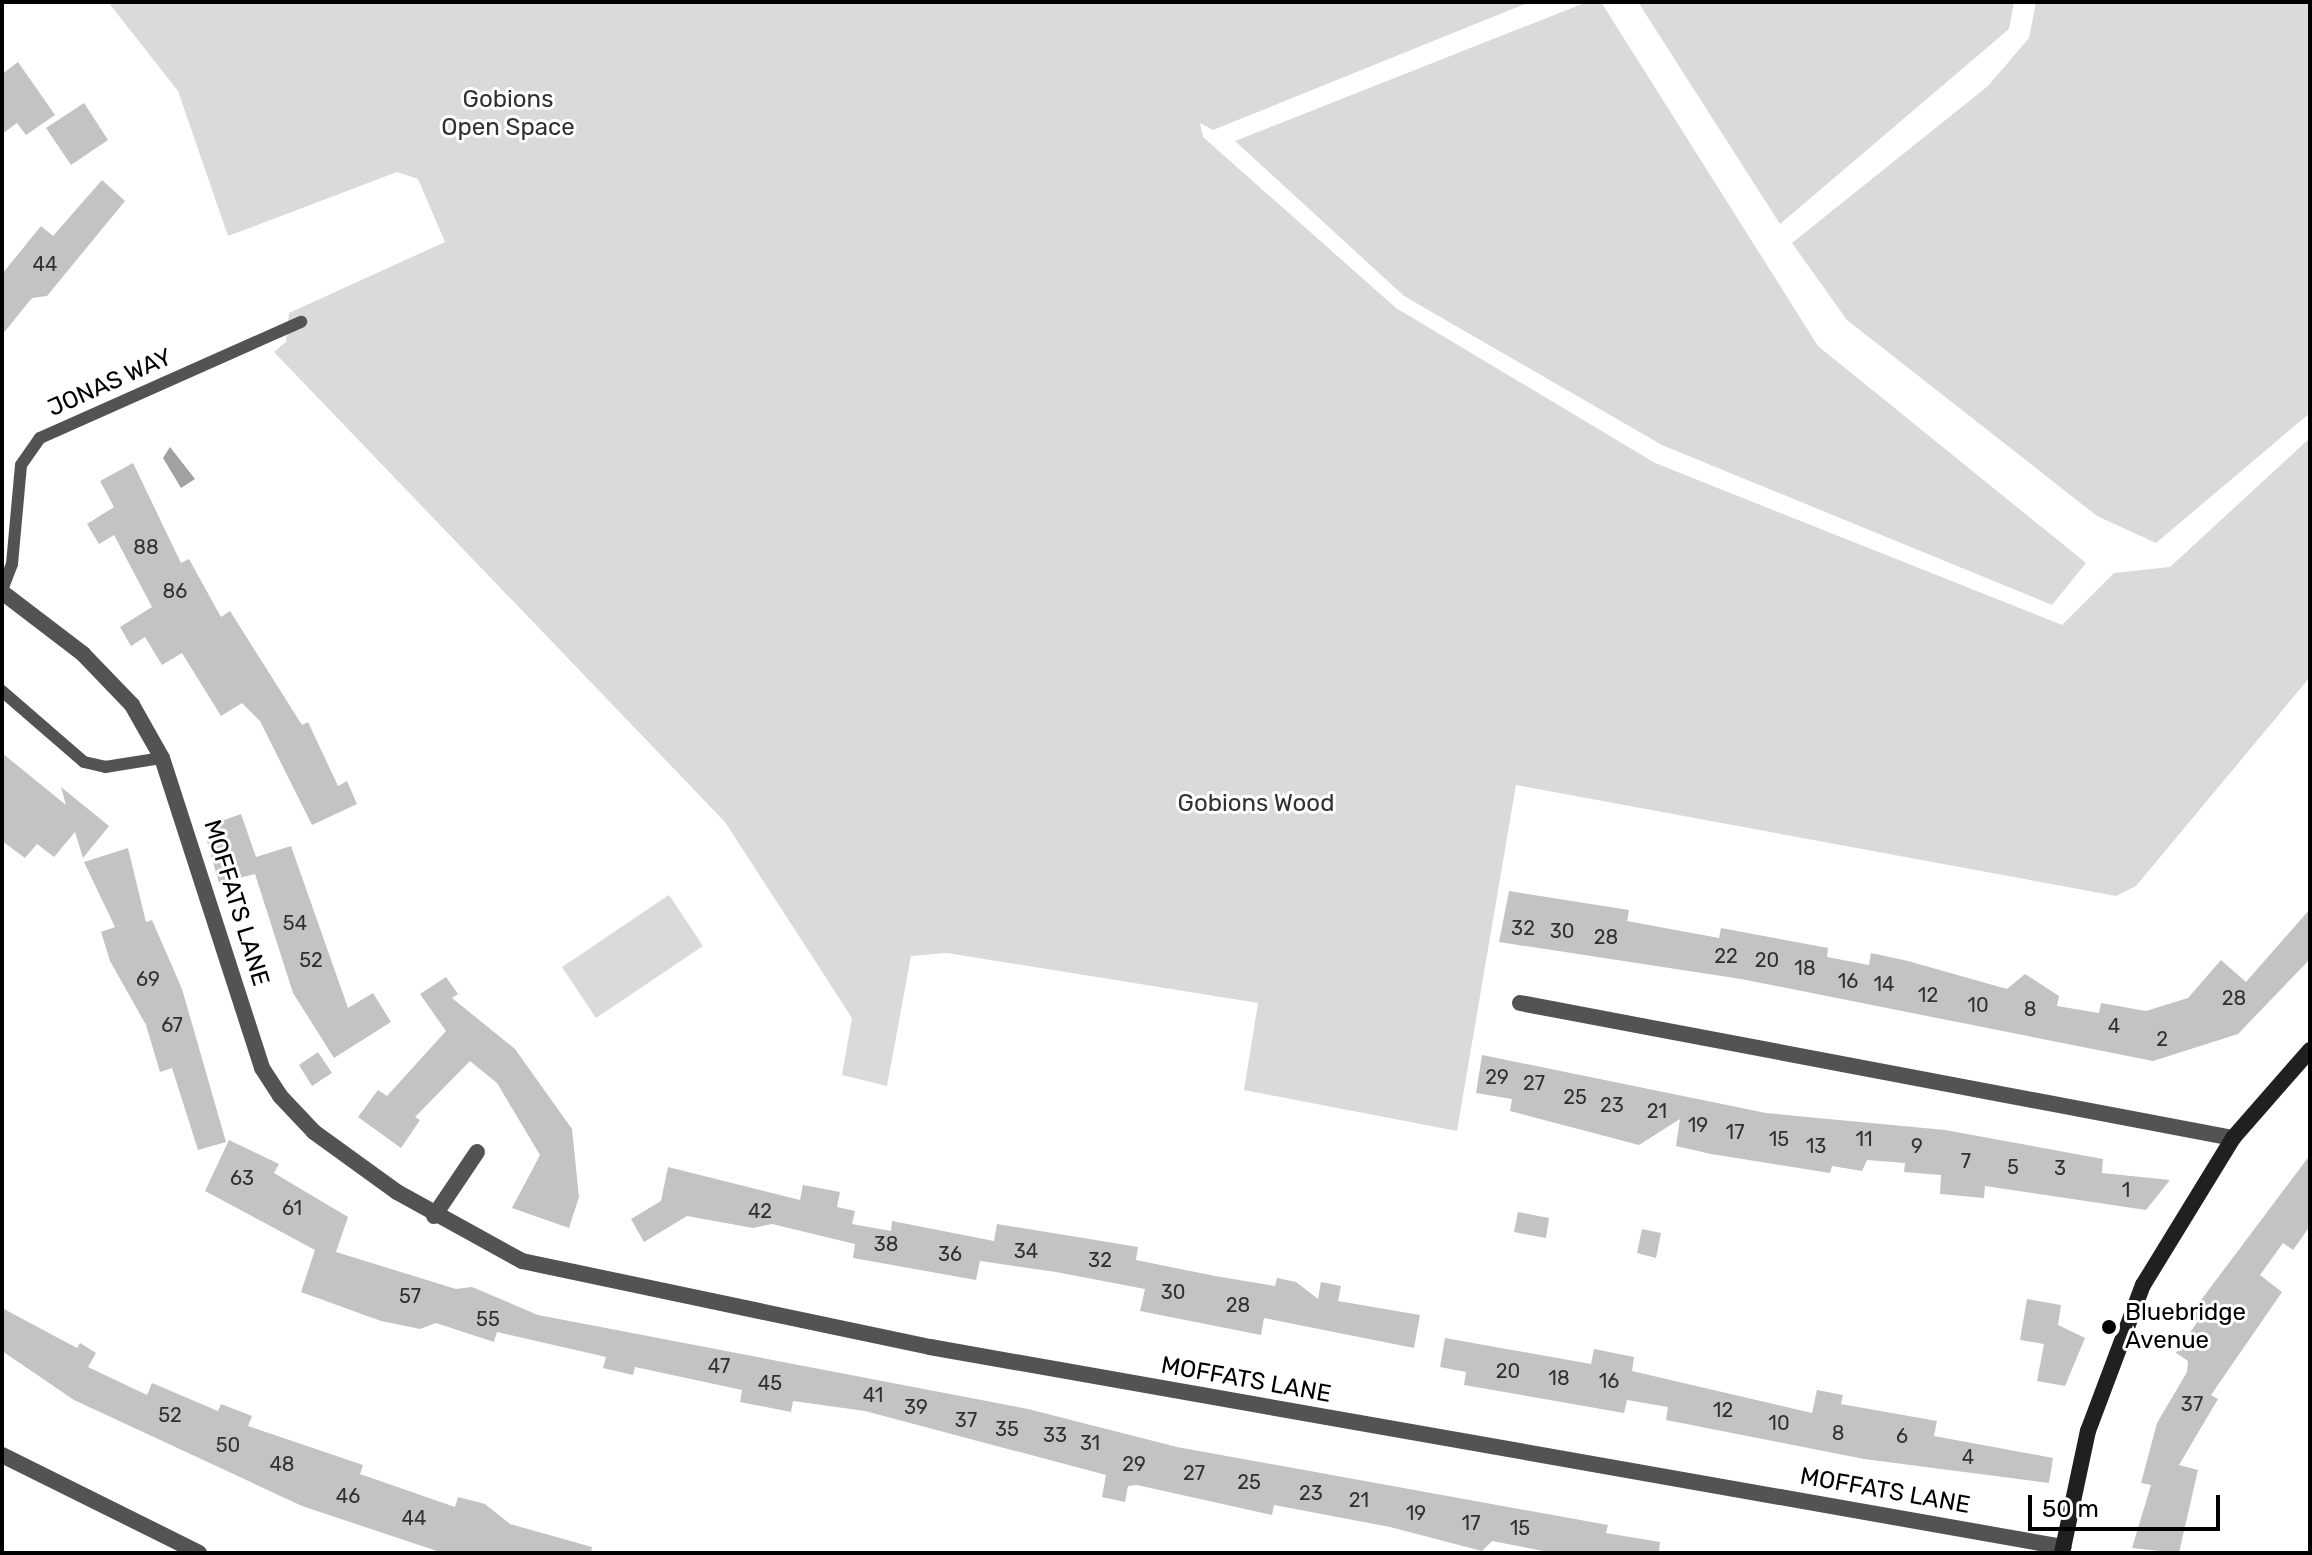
<!DOCTYPE html>
<style>
body{margin:0}
#map{position:relative;width:2312px;height:1555px;overflow:hidden;background:#fff;font-family:Rubik,sans-serif}
div>[style]{position:absolute}
.green>*{inset:0;background:#dadada}
.water>*{inset:0;background:#a1a1a1}
.building>*{inset:0;background:#c3c3c3}
.lane>*{height:12px;margin:-6px;padding:0 6px;transform-origin:6px;border-radius:6px;background:#535353}
.street>*{height:16px;margin:-8px;padding:0 8px;transform-origin:8px;border-radius:8px;background:#535353}
.secondary>*{height:16px;margin:-8px;padding:0 8px;transform-origin:8px;border-radius:8px;background:#202020}
.dots>*{width:22px;height:22px;translate:-50% -50%;box-sizing:border-box;border:4px solid #fff;border-radius:50%}
span{translate:-50% -50%;white-space:nowrap;text-align:center;line-height:1.15;-webkit-text-stroke:6px #fff;paint-order:stroke}
.number-label{font-size:20px;color:#313131}
.number-label span{-webkit-text-stroke-width:0}
.park-label{font-size:24px;color:#313131}
.street-label{font-size:24px;color:#000}
.poi-label{font-size:24px;color:#000}
.left{translate:0 -50%;text-align:left}
.frame{position:absolute;inset:0;border:4px solid #000;pointer-events:none}
.scale{position:absolute;left:2028px;top:1495px;width:192px;height:36px;box-sizing:border-box;border:4px solid #000;border-top:0;padding-left:10px;font-size:24px;line-height:28px;white-space:nowrap;color:#000;-webkit-text-stroke:6px #fff;paint-order:stroke}
</style>
<div id="map">
<div class="green">
<div style="clip-path:polygon(108px 2px,1530px 2px,1213px 130px,1200px 123px,1203px 137px,1396px 308px,1655px 463px,2062px 625px,2114px 573px,2170px 567px,2310px 438px,2310px 677px,2136px 886px,2116px 896px,1516px 785px,1457px 1131px,1244px 1090px,1258px 1003px,947px 953px,911px 956px,887px 1086px,842px 1075px,852px 1018px,725px 822px,274px 352px,286px 342px,289px 313px,445px 242px,418px 179px,397px 172px,228px 236px,178px 91px)"></div>
<div style="clip-path:polygon(1587px 2px,1601px 2px,1818px 346px,2086px 563px,2052px 605px,1662px 445px,1404px 296px,1235px 141px)"></div>
<div style="clip-path:polygon(1638px 2px,2014px 2px,2009px 29px,1780px 224px)"></div>
<div style="clip-path:polygon(2036px 2px,2310px 2px,2310px 413px,2156px 543px,2097px 516px,1847px 320px,1792px 243px,1988px 86px,2029px 38px)"></div>
<div style="clip-path:polygon(669px 895px,703px 946px,596px 1018px,562px 967px)"></div>
</div>
<div class="water">
<div style="clip-path:polygon(170px 447px,195px 479px,181px 488px,163px 458px)"></div>
</div>
<div class="building">
<div style="clip-path:polygon(18px 62px,55px 115px,26px 135px,17px 123px,2px 134px,2px 74px)"></div>
<div style="clip-path:polygon(84px 103px,108px 140px,71px 165px,46px 128px)"></div>
<div style="clip-path:polygon(102px 180px,125px 201px,47px 296px,32px 298px,2px 335px,2px 274px,41px 226px,53px 236px)"></div>
<div style="clip-path:polygon(133px 463px,181px 563px,189px 559px,221px 617px,230px 611px,302px 725px,308px 722px,338px 786px,347px 781px,357px 804px,312px 825px,260px 721px,242px 703px,221px 716px,182px 653px,162px 665px,145px 637px,131px 646px,120px 627px,152px 607px,114px 535px,99px 544px,87px 524px,114px 507px,100px 481px)"></div>
<div style="clip-path:polygon(2px 753px,66px 805px,61px 787px,109px 826px,83px 858px,75px 832px,54px 857px,37px 844px,25px 858px,2px 841px)"></div>
<div style="clip-path:polygon(241px 814px,256px 857px,291px 846px,348px 1008px,373px 993px,391px 1022px,334px 1058px,293px 993px,255px 874px,219px 883px,207px 841px,218px 838px,213px 824px)"></div>
<div style="clip-path:polygon(128px 848px,146px 922px,152px 920px,182px 989px,226px 1142px,198px 1150px,172px 1068px,160px 1072px,146px 1025px,110px 961px,101px 932px,115px 927px,84px 862px)"></div>
<div style="clip-path:polygon(1509px 891px,1629px 910px,1627px 921px,1719px 938px,1721px 928px,1828px 948px,1827px 957px,1869px 965px,1871px 953px,1908px 961px,2007px 989px,2025px 974px,2059px 996px,2057px 1006px,2099px 1013px,2101px 1003px,2146px 1011px,2188px 998px,2221px 960px,2246px 982px,2310px 909px,2310px 959px,2238px 1034px,2153px 1061px,1741px 979px,1499px 942px)"></div>
<div style="clip-path:polygon(446px 977px,458px 994px,452px 998px,515px 1049px,572px 1129px,579px 1197px,569px 1228px,512px 1208px,540px 1155px,497px 1083px,470px 1061px,415px 1117px,420px 1120px,401px 1148px,358px 1117px,378px 1090px,387px 1096px,446px 1031px,420px 994px)"></div>
<div style="clip-path:polygon(318px 1052px,332px 1073px,312px 1086px,299px 1065px)"></div>
<div style="clip-path:polygon(1482px 1055px,1766px 1113px,1945px 1130px,2103px 1159px,2102px 1173px,2170px 1180px,2146px 1210px,1985px 1186px,1984px 1198px,1940px 1194px,1941px 1175px,1904px 1172px,1905px 1163px,1867px 1160px,1862px 1171px,1832px 1166px,1830px 1173px,1711px 1154px,1676px 1146px,1680px 1119px,1639px 1145px,1510px 1111px,1512px 1099px,1476px 1093px)"></div>
<div style="clip-path:polygon(229px 1140px,279px 1164px,274px 1173px,348px 1217px,336px 1252px,456px 1289px,472px 1287px,538px 1315px,1028px 1409px,1177px 1447px,1608px 1525px,1606px 1533px,1660px 1542px,1659px 1553px,1554px 1553px,1492px 1541px,1482px 1551px,1390px 1527px,1274px 1505px,1272px 1515px,1137px 1485px,1128px 1486px,1125px 1502px,1102px 1497px,1106px 1475px,865px 1411px,793px 1401px,791px 1412px,740px 1402px,742px 1390px,635px 1367px,633px 1375px,603px 1368px,606px 1357px,497px 1332px,494px 1342px,436px 1323px,420px 1329px,381px 1321px,301px 1292px,315px 1250px,205px 1191px)"></div>
<div style="clip-path:polygon(2310px 1155px,2310px 1226px,2293px 1250px,2283px 1243px,2260px 1275px,2282px 1292px,2211px 1395px,2218px 1399px,2179px 1465px,2198px 1470px,2179px 1553px,2132px 1548px,2151px 1485px,2141px 1483px,2157px 1423px,2187px 1372px,2188px 1361px,2176px 1353px,2198px 1321px,2189px 1316px)"></div>
<div style="clip-path:polygon(668px 1167px,800px 1200px,803px 1185px,840px 1192px,837px 1207px,855px 1211px,852px 1224px,891px 1231px,892px 1221px,994px 1241px,997px 1224px,1138px 1247px,1136px 1260px,1215px 1276px,1275px 1286px,1277px 1278px,1296px 1282px,1318px 1299px,1321px 1282px,1341px 1286px,1338px 1301px,1420px 1315px,1414px 1348px,1264px 1318px,1261px 1335px,1140px 1311px,1145px 1289px,1056px 1272px,980px 1261px,976px 1280px,853px 1258px,855px 1244px,772px 1224px,753px 1228px,687px 1216px,644px 1242px,631px 1219px,661px 1201px)"></div>
<div style="clip-path:polygon(1518px 1212px,1549px 1218px,1546px 1238px,1514px 1232px)"></div>
<div style="clip-path:polygon(1642px 1229px,1661px 1233px,1656px 1258px,1637px 1253px)"></div>
<div style="clip-path:polygon(2027px 1299px,2061px 1305px,2058px 1325px,2085px 1338px,2065px 1386px,2037px 1381px,2044px 1344px,2020px 1340px)"></div>
<div style="clip-path:polygon(2px 1308px,77px 1348px,80px 1343px,96px 1353px,88px 1367px,147px 1395px,152px 1383px,218px 1411px,221px 1404px,252px 1416px,248px 1426px,363px 1465px,360px 1474px,455px 1507px,458px 1497px,485px 1504px,510px 1524px,592px 1547px,591px 1553px,443px 1553px,302px 1506px,74px 1400px,2px 1351px)"></div>
<div style="clip-path:polygon(1445px 1338px,1591px 1364px,1594px 1349px,1634px 1357px,1632px 1371px,1812px 1413px,1817px 1390px,1843px 1395px,1841px 1404px,1937px 1421px,1934px 1436px,2053px 1458px,2049px 1483px,1864px 1459px,1666px 1420px,1668px 1407px,1627px 1400px,1624px 1413px,1464px 1385px,1466px 1372px,1440px 1367px)"></div>
</div>
<div class="lane">
<div style="left:2px;top:590px;width:28px;rotate:-69deg"></div>
<div style="left:12px;top:564px;width:99px;rotate:-84.8deg"></div>
<div style="left:21px;top:465px;width:33px;rotate:-55deg"></div>
<div style="left:40px;top:438px;width:286px;rotate:-24deg"></div>
<div style="left:2px;top:691px;width:108px;rotate:40.9deg"></div>
<div style="left:84px;top:762px;width:22px;rotate:13deg"></div>
<div style="left:105px;top:767px;width:58px;rotate:-9deg"></div>
</div>
<div class="street">
<div style="left:2px;top:592px;width:102px;rotate:37.4deg"></div>
<div style="left:83px;top:654px;width:71px;rotate:46.1deg"></div>
<div style="left:132px;top:705px;width:61px;rotate:60.5deg"></div>
<div style="left:162px;top:758px;width:326px;rotate:72.1deg"></div>
<div style="left:262px;top:1068px;width:33px;rotate:57deg"></div>
<div style="left:280px;top:1096px;width:50px;rotate:46.6deg"></div>
<div style="left:314px;top:1132px;width:102px;rotate:35.9deg"></div>
<div style="left:397px;top:1192px;width:143px;rotate:28.9deg"></div>
<div style="left:522px;top:1261px;width:417px;rotate:11.9deg"></div>
<div style="left:930px;top:1347px;width:1151px;rotate:10.01deg"></div>
<div style="left:1520px;top:1003px;width:726px;rotate:10.72deg"></div>
<div style="left:434px;top:1216px;width:77px;rotate:-56.1deg"></div>
<div style="left:2px;top:1455px;width:220px;rotate:26.4deg"></div>
</div>
<div class="secondary">
<div style="left:2062px;top:1553px;width:125px;rotate:-78deg"></div>
<div style="left:2088px;top:1431px;width:156px;rotate:-69.4deg"></div>
<div style="left:2143px;top:1285px;width:172px;rotate:-58.5deg"></div>
<div style="left:2233px;top:1138px;width:117px;rotate:-48.8deg"></div>
</div>
<div class="dots">
<div style="left:2109px;top:1327px;background:#000"></div>
</div>
<div class="number-label">
<span style="left:45px;top:264px">44</span>
<span style="left:146px;top:547px">88</span>
<span style="left:175px;top:591px">86</span>
<span style="left:295px;top:923px">54</span>
<span style="left:1523px;top:928px">32</span>
<span style="left:1562px;top:931px">30</span>
<span style="left:1606px;top:937px">28</span>
<span style="left:1726px;top:956px">22</span>
<span style="left:311px;top:960px">52</span>
<span style="left:1767px;top:960px">20</span>
<span style="left:1805px;top:968px">18</span>
<span style="left:148px;top:979px">69</span>
<span style="left:1848px;top:981px">16</span>
<span style="left:1884px;top:984px">14</span>
<span style="left:1928px;top:995px">12</span>
<span style="left:2234px;top:998px">28</span>
<span style="left:1978px;top:1005px">10</span>
<span style="left:2030px;top:1009px">8</span>
<span style="left:172px;top:1025px">67</span>
<span style="left:2114px;top:1026px">4</span>
<span style="left:2162px;top:1039px">2</span>
<span style="left:1497px;top:1077px">29</span>
<span style="left:1534px;top:1083px">27</span>
<span style="left:1575px;top:1097px">25</span>
<span style="left:1612px;top:1105px">23</span>
<span style="left:1657px;top:1111px">21</span>
<span style="left:1698px;top:1125px">19</span>
<span style="left:1735px;top:1132px">17</span>
<span style="left:1779px;top:1139px">15</span>
<span style="left:1864px;top:1139px">11</span>
<span style="left:1816px;top:1146px">13</span>
<span style="left:1917px;top:1146px">9</span>
<span style="left:1966px;top:1161px">7</span>
<span style="left:2013px;top:1167px">5</span>
<span style="left:2060px;top:1168px">3</span>
<span style="left:242px;top:1178px">63</span>
<span style="left:2126px;top:1190px">1</span>
<span style="left:292px;top:1208px">61</span>
<span style="left:760px;top:1211px">42</span>
<span style="left:886px;top:1244px">38</span>
<span style="left:1026px;top:1251px">34</span>
<span style="left:950px;top:1254px">36</span>
<span style="left:1100px;top:1260px">32</span>
<span style="left:1173px;top:1292px">30</span>
<span style="left:410px;top:1296px">57</span>
<span style="left:1238px;top:1305px">28</span>
<span style="left:488px;top:1319px">55</span>
<span style="left:719px;top:1366px">47</span>
<span style="left:1508px;top:1371px">20</span>
<span style="left:1559px;top:1378px">18</span>
<span style="left:1609px;top:1381px">16</span>
<span style="left:770px;top:1383px">45</span>
<span style="left:873px;top:1395px">41</span>
<span style="left:2192px;top:1404px">37</span>
<span style="left:916px;top:1407px">39</span>
<span style="left:1723px;top:1410px">12</span>
<span style="left:170px;top:1415px">52</span>
<span style="left:966px;top:1420px">37</span>
<span style="left:1779px;top:1423px">10</span>
<span style="left:1007px;top:1429px">35</span>
<span style="left:1838px;top:1433px">8</span>
<span style="left:1055px;top:1435px">33</span>
<span style="left:1902px;top:1436px">6</span>
<span style="left:1090px;top:1443px">31</span>
<span style="left:228px;top:1445px">50</span>
<span style="left:1968px;top:1457px">4</span>
<span style="left:282px;top:1464px">48</span>
<span style="left:1134px;top:1464px">29</span>
<span style="left:1194px;top:1473px">27</span>
<span style="left:1249px;top:1482px">25</span>
<span style="left:1311px;top:1493px">23</span>
<span style="left:348px;top:1496px">46</span>
<span style="left:1359px;top:1500px">21</span>
<span style="left:1416px;top:1513px">19</span>
<span style="left:414px;top:1518px">44</span>
<span style="left:1471px;top:1523px">17</span>
<span style="left:1520px;top:1528px">15</span>
</div>
<div class="park-label">
<span style="left:508px;top:114px">Gobions<br>Open Space</span>
<span style="left:1256px;top:804px">Gobions Wood</span>
</div>
<div class="street-label">
<span style="left:110px;top:383px;rotate:-24deg">JONAS WAY</span>
<span style="left:236px;top:903px;rotate:73deg">MOFFATS LANE</span>
<span style="left:1246px;top:1380px;rotate:10deg">MOFFATS LANE</span>
<span style="left:1885px;top:1491px;rotate:10deg">MOFFATS LANE</span>
</div>
<div class="poi-label">
<span class="left" style="left:2125px;top:1327px">Bluebridge<br>Avenue</span>
</div>
<div class="frame"></div>
<div class="scale">50 m</div>
</div>
